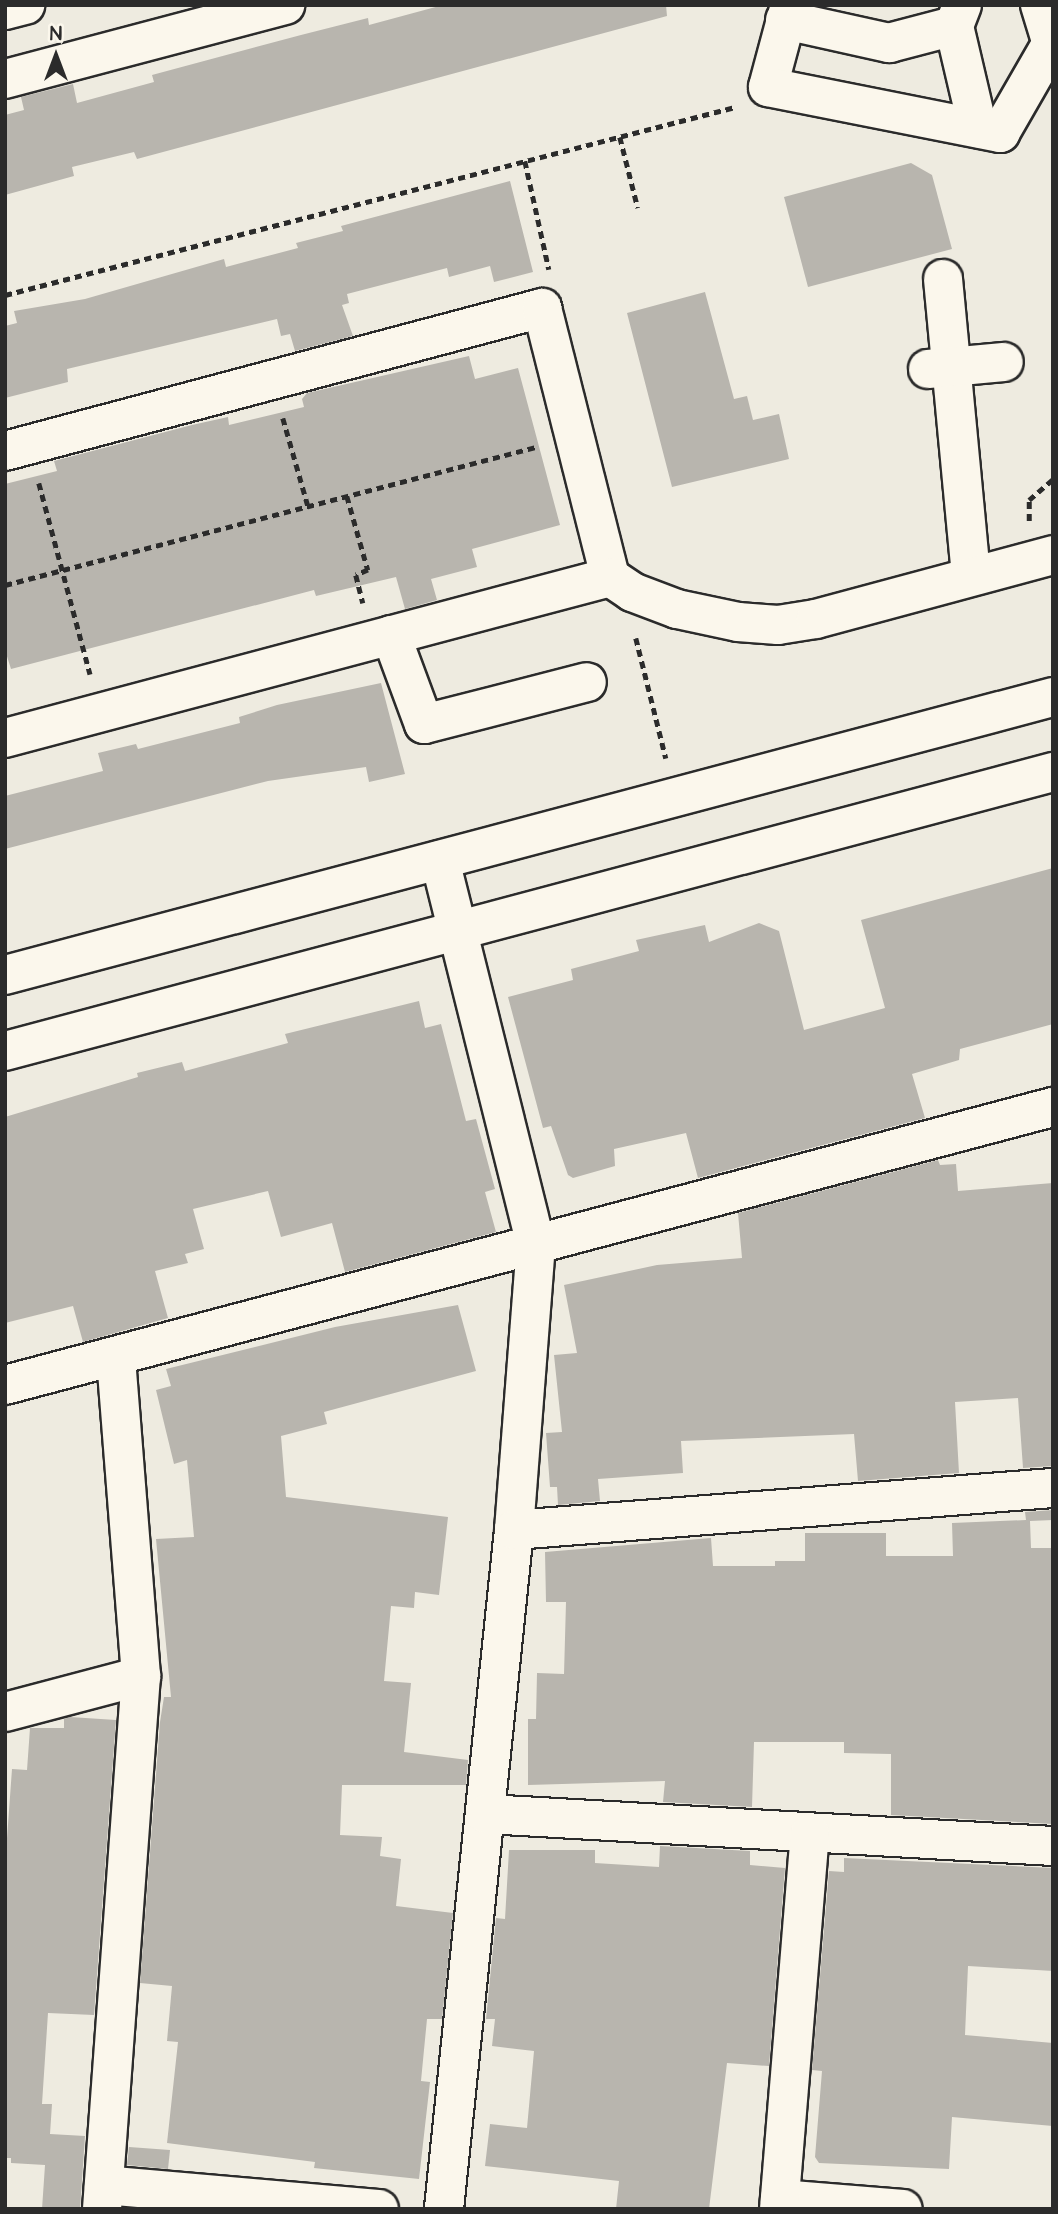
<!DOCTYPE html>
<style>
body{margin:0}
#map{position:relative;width:1058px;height:2214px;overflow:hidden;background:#eeebe0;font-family:"Architects Daughter",sans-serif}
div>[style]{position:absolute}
.building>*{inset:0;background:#b8b5ae}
.path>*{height:4.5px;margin-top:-2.25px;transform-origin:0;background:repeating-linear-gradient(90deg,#2b2b2b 0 7px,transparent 0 12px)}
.roads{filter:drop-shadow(2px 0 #2b2b2b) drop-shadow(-2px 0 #2b2b2b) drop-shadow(0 2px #2b2b2b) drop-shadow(0 -2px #2b2b2b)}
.minor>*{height:38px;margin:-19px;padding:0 19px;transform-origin:19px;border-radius:19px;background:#fbf7ec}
span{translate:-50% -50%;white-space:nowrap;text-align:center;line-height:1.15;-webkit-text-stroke:7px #fbf7ec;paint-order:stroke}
.frame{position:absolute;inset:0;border:7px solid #2b2b2b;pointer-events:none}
.north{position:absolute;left:21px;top:21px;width:70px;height:70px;-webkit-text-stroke:5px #fbf7ec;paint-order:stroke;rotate:0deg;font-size:19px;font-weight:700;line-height:28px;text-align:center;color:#2b2b2b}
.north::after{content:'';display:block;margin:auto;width:24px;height:32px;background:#2b2b2b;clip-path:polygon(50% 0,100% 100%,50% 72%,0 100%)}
</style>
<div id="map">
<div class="building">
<div style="clip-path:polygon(443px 5px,666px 5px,667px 16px,137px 159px,134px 152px,72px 167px,74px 176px,5px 195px,5px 115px,24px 110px,21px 97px,73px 84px,77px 103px,154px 82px,152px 75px,301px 35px,368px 18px,369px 25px)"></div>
<div style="clip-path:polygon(911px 163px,932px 175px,952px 249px,808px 287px,784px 197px)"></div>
<div style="clip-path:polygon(510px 181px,533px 272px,494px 282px,490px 266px,449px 277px,447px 268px,347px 294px,349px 303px,342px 305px,353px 336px,295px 351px,290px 334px,281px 336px,277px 319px,67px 369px,68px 382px,5px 398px,5px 326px,17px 323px,14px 311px,85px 299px,224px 259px,226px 267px,298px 248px,296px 243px,343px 231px,341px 226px)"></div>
<div style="clip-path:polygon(705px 292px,734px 399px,747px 396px,753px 420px,779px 414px,789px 459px,672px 487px,627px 313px)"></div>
<div style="clip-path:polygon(469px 356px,475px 379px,518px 368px,560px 525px,472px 549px,477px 567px,431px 579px,437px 600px,405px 609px,396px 577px,316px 596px,314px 590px,11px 669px,5px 650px,5px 484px,57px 471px,54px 461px,192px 425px,228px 417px,229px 425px,304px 407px,302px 399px,307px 393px)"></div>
<div style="clip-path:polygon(381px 683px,405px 774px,369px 782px,366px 767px,268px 781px,5px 849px,5px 796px,103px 771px,98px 753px,136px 744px,138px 749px,240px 723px,239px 717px,277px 705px)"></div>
<div style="clip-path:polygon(1053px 868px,1053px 1024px,960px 1049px,959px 1060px,912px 1074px,925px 1118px,698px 1178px,686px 1133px,614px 1149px,615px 1166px,573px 1178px,568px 1175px,551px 1126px,543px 1128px,508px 997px,573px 980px,571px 969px,639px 951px,636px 940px,705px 925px,709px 942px,759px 923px,779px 931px,804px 1030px,885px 1008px,861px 920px)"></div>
<div style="clip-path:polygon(419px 1001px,425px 1028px,441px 1024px,466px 1121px,476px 1119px,495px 1189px,485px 1192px,496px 1232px,345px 1272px,332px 1223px,281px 1237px,268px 1191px,193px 1209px,204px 1249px,185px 1254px,188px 1263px,155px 1271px,168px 1318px,83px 1342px,73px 1306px,5px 1323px,5px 1117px,138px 1077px,137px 1073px,182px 1062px,185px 1071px,288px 1043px,285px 1034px)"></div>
<div style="clip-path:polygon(938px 1160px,940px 1165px,956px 1164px,958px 1191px,1053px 1183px,1053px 1466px,1023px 1468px,1018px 1398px,955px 1402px,959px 1473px,858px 1481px,854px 1434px,681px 1441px,683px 1473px,598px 1479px,600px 1501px,558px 1505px,557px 1487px,550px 1487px,546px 1433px,562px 1432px,554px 1355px,577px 1353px,564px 1285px,657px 1265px,742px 1258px,738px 1213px)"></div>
<div style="clip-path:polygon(458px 1305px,476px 1371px,324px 1412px,327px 1424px,281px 1436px,286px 1497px,448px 1517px,439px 1595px,415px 1592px,414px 1608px,391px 1606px,384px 1681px,411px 1683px,404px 1752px,468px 1760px,466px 1785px,342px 1785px,340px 1835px,382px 1837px,380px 1856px,401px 1859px,396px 1906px,453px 1913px,442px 2019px,427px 2019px,421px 2081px,430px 2082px,419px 2179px,314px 2168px,315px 2162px,167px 2143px,178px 2042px,167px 2041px,172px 1986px,140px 1983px,160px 1722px,164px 1697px,171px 1697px,156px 1539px,194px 1537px,187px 1460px,174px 1464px,156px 1390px,171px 1386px,166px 1369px,335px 1327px)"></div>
<div style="clip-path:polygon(1053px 1510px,1053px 1520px,1030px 1521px,1031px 1548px,1053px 1548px,1053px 1824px,891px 1815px,891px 1754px,844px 1753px,844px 1742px,754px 1742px,752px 1807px,663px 1802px,665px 1781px,528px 1785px,528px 1719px,536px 1719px,537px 1673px,564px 1674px,566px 1602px,546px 1602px,545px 1552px,711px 1538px,713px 1566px,775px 1566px,775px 1561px,805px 1561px,805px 1533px,886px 1533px,886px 1556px,953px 1556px,952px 1523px,1026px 1520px,1025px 1512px)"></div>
<div style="clip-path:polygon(70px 1717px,116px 1720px,94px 2015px,48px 2013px,42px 2104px,52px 2104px,50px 2134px,85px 2136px,80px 2209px,42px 2209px,45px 2165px,11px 2163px,11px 2158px,5px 2158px,5px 1866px,12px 1769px,27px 1770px,30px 1728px,64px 1728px,64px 1719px)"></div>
<div style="clip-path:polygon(660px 1846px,750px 1851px,750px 1865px,785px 1868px,769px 2066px,727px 2063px,709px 2209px,616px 2209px,619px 2181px,485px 2166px,490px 2124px,527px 2128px,534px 2051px,492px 2046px,495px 2019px,486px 2019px,496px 1918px,505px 1919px,509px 1850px,595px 1850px,595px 1863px,659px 1867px)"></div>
<div style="clip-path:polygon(844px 1858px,1053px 1868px,1053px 1971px,968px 1966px,965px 2035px,1053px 2043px,1053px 2126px,952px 2117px,949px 2169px,819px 2163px,815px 2157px,822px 2071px,812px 2070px,829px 1871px,844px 1872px)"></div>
<div style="clip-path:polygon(129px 2147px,170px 2150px,168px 2169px,127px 2165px)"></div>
</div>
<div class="path">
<div style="left:620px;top:137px;width:73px;rotate:75.8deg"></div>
<div style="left:525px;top:161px;width:111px;rotate:77.5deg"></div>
<div style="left:5px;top:295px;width:754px;rotate:-14.44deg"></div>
<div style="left:283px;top:418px;width:91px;rotate:74.1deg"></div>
<div style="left:39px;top:483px;width:198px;rotate:75deg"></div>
<div style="left:347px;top:496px;width:77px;rotate:74.2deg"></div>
<div style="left:368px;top:570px;width:13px;rotate:157deg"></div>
<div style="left:356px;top:575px;width:29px;rotate:76deg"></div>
<div style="left:1029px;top:521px;width:21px;rotate:-90deg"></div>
<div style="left:1029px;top:500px;width:32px;rotate:-41deg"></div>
<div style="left:5px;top:585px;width:549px;rotate:-14.57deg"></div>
<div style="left:636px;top:638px;width:124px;rotate:76deg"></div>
</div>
<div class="roads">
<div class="minor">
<div style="left:790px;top:5px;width:85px;rotate:105deg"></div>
<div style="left:768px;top:87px;width:237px;rotate:11.2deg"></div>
<div style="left:1000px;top:133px;width:106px;rotate:-60.1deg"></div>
<div style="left:1040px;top:5px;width:39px;rotate:73deg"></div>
<div style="left:5px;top:10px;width:21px;rotate:-14deg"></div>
<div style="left:785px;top:20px;width:107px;rotate:12.5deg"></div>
<div style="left:889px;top:43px;width:67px;rotate:-14.7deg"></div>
<div style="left:954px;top:26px;width:22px;rotate:-69deg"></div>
<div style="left:954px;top:26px;width:105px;rotate:76.8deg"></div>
<div style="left:5px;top:79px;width:290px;rotate:-14.8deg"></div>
<div style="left:943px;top:279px;width:298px;rotate:84.6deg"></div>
<div style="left:928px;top:369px;width:76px;rotate:-5.3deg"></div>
<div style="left:5px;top:451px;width:556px;rotate:-14.91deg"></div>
<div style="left:542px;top:308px;width:277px;rotate:75.8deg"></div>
<div style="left:391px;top:635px;width:95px;rotate:69.7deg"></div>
<div style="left:424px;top:724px;width:168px;rotate:-14.4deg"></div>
<div style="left:5px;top:738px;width:626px;rotate:-14.9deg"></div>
<div style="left:610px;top:577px;width:27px;rotate:34deg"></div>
<div style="left:632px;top:592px;width:48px;rotate:20.7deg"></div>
<div style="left:677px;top:609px;width:62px;rotate:12deg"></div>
<div style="left:738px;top:622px;width:40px;rotate:4.3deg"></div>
<div style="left:778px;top:625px;width:38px;rotate:-9deg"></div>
<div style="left:816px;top:619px;width:245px;rotate:-15.1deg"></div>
<div style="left:440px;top:860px;width:396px;rotate:76deg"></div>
<div style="left:536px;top:1244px;width:287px;rotate:94.4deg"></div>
<div style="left:514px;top:1530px;width:683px;rotate:95.89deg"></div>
<div style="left:5px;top:975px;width:1084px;rotate:-14.86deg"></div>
<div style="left:5px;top:1051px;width:1085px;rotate:-14.91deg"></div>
<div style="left:5px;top:1385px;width:1084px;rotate:-14.86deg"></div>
<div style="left:514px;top:1530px;width:541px;rotate:-4.46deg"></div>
<div style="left:5px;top:1712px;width:141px;rotate:-14.8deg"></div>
<div style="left:486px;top:1814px;width:568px;rotate:3.23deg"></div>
<div style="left:104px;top:2185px;width:276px;rotate:5deg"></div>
<div style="left:780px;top:2199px;width:123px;rotate:4.6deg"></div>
<div style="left:102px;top:2209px;width:534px;rotate:-85.82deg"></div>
<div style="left:141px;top:1676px;width:320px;rotate:-94.5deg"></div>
<div style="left:779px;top:2209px;width:377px;rotate:-85.3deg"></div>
</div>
</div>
<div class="frame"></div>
<div class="north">N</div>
</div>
